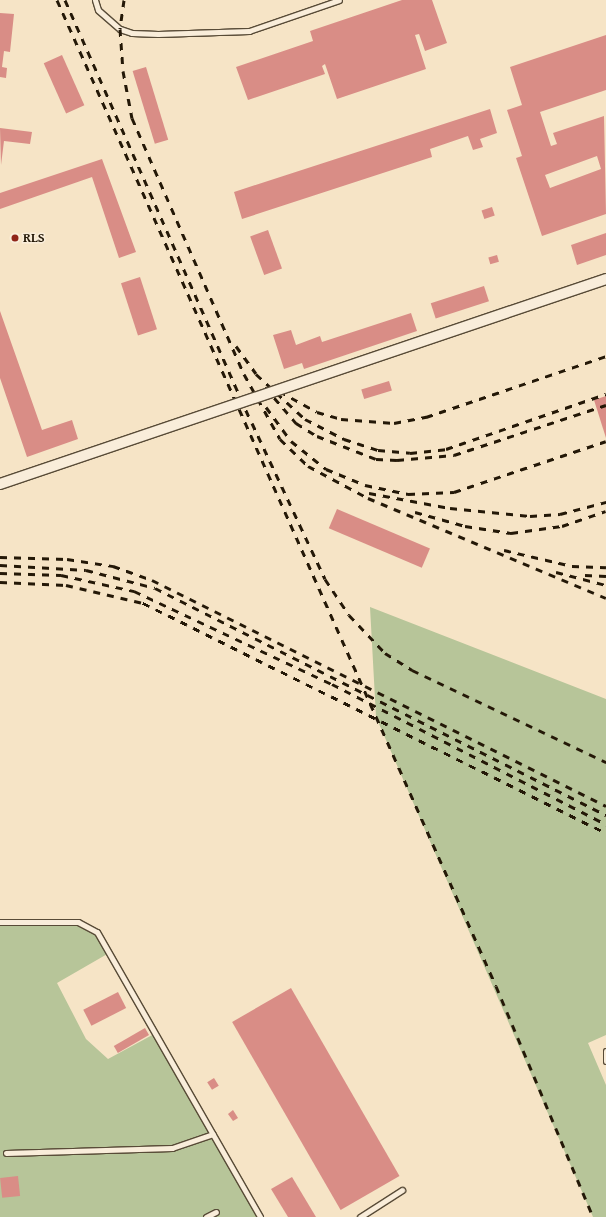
<!DOCTYPE html>
<html>
<head>
<meta charset="utf-8">
<style>
	body { margin:0 }
	#map { position:relative; width:606px; height:1217px; overflow:hidden; background:#f6e4c6; font-family:"Gentium Book Plus",serif }
	div>[style] { position:absolute }
	.green>* { inset:0; background:#b7c599 }
	.building>* { inset:0; background:#d98d86; transform-origin:0 0 }
	.roads { filter:drop-shadow(1px 0 #584b37) drop-shadow(-1px 0 #584b37) drop-shadow(0 1px #584b37) drop-shadow(0 -1px #584b37) }
	.lane>* { height:5px; margin:-2.5px; padding:0 2.5px; transform-origin:2.5px; border-radius:2.5px; background:#f9edda }
	.rail>* { height:3px; margin-top:-1.5px; transform-origin:0; background:repeating-linear-gradient(90deg,#241807 0 7px,transparent 0 14px) }
	.bridges { filter:drop-shadow(1px 0 #584b37) drop-shadow(-1px 0 #584b37) drop-shadow(0 1px #584b37) drop-shadow(0 -1px #584b37) }
	.street-bridge>* { height:10px; margin:-5px; padding:0 5px; transform-origin:5px; border-radius:5px; background:#f9edda }
	.dots>* { width:11px; height:11px; translate:-50% -50%; box-sizing:border-box; border:2px solid #f9edda; border-radius:50% }
	span { translate:-50% -50%; white-space:nowrap; text-align:center; line-height:1.15; -webkit-text-stroke:3px #f9edda; paint-order:stroke }
	.poi-label { font-size:13px; color:#241807; font-weight:700 }
	.left { translate:0 -50%; text-align:left }
</style>
</head>
<body>
<div id="map">
	<div class="green">
		<div style="clip-path:polygon(370px 607px,606px 699px,606px 1035px,588px 1043px,606px 1085px,606px 1217px,593px 1217px,376px 717px)"></div>
		<div style="clip-path:polygon(0 922px,78px 922px,97px 932px,109px 953px,57px 983px,86px 1039px,108px 1059px,156px 1033px,260px 1217px,0 1217px)"></div>
	</div>
	<div class="building">
		<div style="clip-path:polygon(402px 0,432px 0,447px 43px,425px 51px,419px 34px,415px 35px,426px 69px,337px 99px,325px 64px,322px 66px,325px 74px,248px 100px,236px 67px,313px 41px,310px 31px)"></div>
		<div style="clip-path:polygon(0 13px,14px 14px,10px 52px,4px 51px,2px 67px,7px 68px,6px 78px,0 77px)"></div>
		<div style="clip-path:polygon(evenodd,606px 35px,606px 90px,540px 112px,551px 146px,557px 144px,553px 133px,604px 116px,606px 214px,542px 236px,516px 158px,522px 156px,507px 110px,522px 105px,510px 67px,606px 35px,597px 156px,601px 169px,550px 188px,545px 175px,597px 156px)"></div>
		<div style="left:62px;top:55px;width:55px;height:20px;rotate:66deg"></div>
		<div style="left:146px;top:67px;width:76px;height:14px;rotate:73deg"></div>
		<div style="clip-path:polygon(490px 109px,497px 133px,480px 139px,483px 147px,473px 150px,468px 136px,430px 149px,432px 157px,242px 219px,234px 192px)"></div>
		<div style="clip-path:polygon(0 128px,32px 132px,30px 144px,4px 141px,1px 165px)"></div>
		<div style="clip-path:polygon(102px 159px,136px 252px,119px 258px,92px 177px,0 209px,0 193px)"></div>
		<div style="left:492px;top:207px;width:9px;height:11px;rotate:72deg"></div>
		<div style="left:268px;top:230px;width:41px;height:19px;rotate:70deg"></div>
		<div style="clip-path:polygon(606px 233px,606px 255px,577px 265px,571px 245px)"></div>
		<div style="left:497px;top:255px;width:7px;height:9px;rotate:74deg"></div>
		<div style="left:140px;top:277px;width:55px;height:20px;rotate:72deg"></div>
		<div style="left:484px;top:286px;width:16px;height:56px;rotate:72deg"></div>
		<div style="clip-path:polygon(0 311px,42px 430px,72px 420px,78px 439px,27px 457px,0 378px)"></div>
		<div style="clip-path:polygon(411px 313px,417px 331px,304px 369px,302px 363px,284px 369px,273px 335px,291px 330px,296px 345px,320px 336px,322px 342px)"></div>
		<div style="left:389px;top:381px;width:10px;height:29px;rotate:73deg"></div>
		<div style="clip-path:polygon(606px 396px,606px 438px,594px 400px)"></div>
		<div style="left:337px;top:509px;width:101px;height:21px;rotate:23deg"></div>
		<div style="left:291px;top:988px;width:217px;height:68px;rotate:60deg"></div>
		<div style="left:118px;top:992px;width:18px;height:39px;rotate:63deg"></div>
		<div style="left:145px;top:1028px;width:8px;height:36px;rotate:60deg"></div>
		<div style="left:214px;top:1078px;width:9px;height:8px;rotate:58deg"></div>
		<div style="clip-path:polygon(233px 1110px,238px 1118px,233px 1121px,228px 1114px)"></div>
		<div style="left:18px;top:1176px;width:20px;height:18px;rotate:84deg"></div>
		<div style="clip-path:polygon(292px 1177px,316px 1217px,288px 1217px,271px 1189px)"></div>
	</div>
	<div class="roads">
		<div class="lane">
			<div style="left:95px;top:0;width:10px;rotate:73deg"></div>
			<div style="left:98px;top:10px;width:29px;rotate:41deg"></div>
			<div style="left:120px;top:29px;width:13px;rotate:18deg"></div>
			<div style="left:132px;top:33px;width:26px;rotate:2deg"></div>
			<div style="left:158px;top:34px;width:91px;rotate:-1.9deg"></div>
			<div style="left:249px;top:31px;width:95px;rotate:-19deg"></div>
			<div style="left:0;top:922px;width:78px"></div>
			<div style="left:78px;top:922px;width:21px;rotate:28deg"></div>
			<div style="left:97px;top:932px;width:328px;rotate:60.2deg"></div>
			<div style="left:606px;top:1051px;width:10px;rotate:90deg"></div>
			<div style="left:6px;top:1153px;width:166px;rotate:-1.7deg"></div>
			<div style="left:172px;top:1148px;width:43px;rotate:-18.9deg"></div>
			<div style="left:206px;top:1217px;width:11px;rotate:-27deg"></div>
			<div style="left:360px;top:1217px;width:50px;rotate:-32.7deg"></div>
		</div>
	</div>
	<div class="rail">
		<div style="left:57px;top:0;width:1079px;rotate:66deg"></div>
		<div style="left:496px;top:986px;width:251px;rotate:67.2deg"></div>
		<div style="left:65px;top:0;width:462px;rotate:66.2deg"></div>
		<div style="left:252px;top:423px;width:172px;rotate:64.9deg"></div>
		<div style="left:325px;top:579px;width:43px;rotate:56.3deg"></div>
		<div style="left:349px;top:615px;width:52px;rotate:46.5deg"></div>
		<div style="left:385px;top:653px;width:32px;rotate:32deg"></div>
		<div style="left:412px;top:670px;width:215px;rotate:25.4deg"></div>
		<div style="left:124px;top:0;width:29px;rotate:98deg"></div>
		<div style="left:120px;top:29px;width:42px;rotate:85.9deg"></div>
		<div style="left:123px;top:71px;width:48px;rotate:79.2deg"></div>
		<div style="left:132px;top:118px;width:279px;rotate:66.4deg"></div>
		<div style="left:244px;top:374px;width:74px;rotate:61deg"></div>
		<div style="left:280px;top:439px;width:39px;rotate:44deg"></div>
		<div style="left:308px;top:466px;width:68px;rotate:28.1deg"></div>
		<div style="left:368px;top:498px;width:258px;rotate:22.8deg"></div>
		<div style="left:236px;top:346px;width:34px;rotate:54deg"></div>
		<div style="left:256px;top:374px;width:67px;rotate:42.6deg"></div>
		<div style="left:305px;top:419px;width:44px;rotate:27.1deg"></div>
		<div style="left:344px;top:439px;width:36px;rotate:18deg"></div>
		<div style="left:378px;top:450px;width:32px;rotate:5deg"></div>
		<div style="left:410px;top:453px;width:36px;rotate:-6deg"></div>
		<div style="left:446px;top:449px;width:169px;rotate:-19deg"></div>
		<div style="left:265px;top:387px;width:48px;rotate:49.3deg"></div>
		<div style="left:296px;top:423px;width:25px;rotate:32deg"></div>
		<div style="left:317px;top:436px;width:63px;rotate:21.3deg"></div>
		<div style="left:376px;top:459px;width:21px;rotate:3deg"></div>
		<div style="left:397px;top:460px;width:57px;rotate:-5deg"></div>
		<div style="left:454px;top:455px;width:160px;rotate:-18.2deg"></div>
		<div style="left:279px;top:391px;width:43px;rotate:28.9deg"></div>
		<div style="left:317px;top:412px;width:25px;rotate:16deg"></div>
		<div style="left:341px;top:419px;width:53px;rotate:4.3deg"></div>
		<div style="left:394px;top:423px;width:33px;rotate:-11deg"></div>
		<div style="left:426px;top:417px;width:190px;rotate:-18.7deg"></div>
		<div style="left:266px;top:407px;width:42px;rotate:53.7deg"></div>
		<div style="left:291px;top:441px;width:45px;rotate:38.7deg"></div>
		<div style="left:326px;top:469px;width:42px;rotate:22.3deg"></div>
		<div style="left:365px;top:485px;width:44px;rotate:11.8deg"></div>
		<div style="left:408px;top:494px;width:46px;rotate:-2.5deg"></div>
		<div style="left:454px;top:492px;width:160px;rotate:-18.5deg"></div>
		<div style="left:369px;top:493px;width:82px;rotate:10.5deg"></div>
		<div style="left:450px;top:508px;width:80px;rotate:5.7deg"></div>
		<div style="left:530px;top:516px;width:30px;rotate:-4deg"></div>
		<div style="left:560px;top:514px;width:48px;rotate:-14.6deg"></div>
		<div style="left:415px;top:512px;width:52px;rotate:15.6deg"></div>
		<div style="left:465px;top:526px;width:47px;rotate:8.7deg"></div>
		<div style="left:511px;top:533px;width:51px;rotate:-7.8deg"></div>
		<div style="left:562px;top:526px;width:46px;rotate:-18.8deg"></div>
		<div style="left:504px;top:550px;width:70px;rotate:13.2deg"></div>
		<div style="left:572px;top:566px;width:34px;rotate:2deg"></div>
		<div style="left:0;top:557px;width:67px;rotate:1.7deg"></div>
		<div style="left:67px;top:559px;width:47px;rotate:8.7deg"></div>
		<div style="left:113px;top:566px;width:41px;rotate:19.7deg"></div>
		<div style="left:152px;top:580px;width:507px;rotate:26.46deg"></div>
		<div style="left:0;top:565px;width:86px;rotate:3.3deg"></div>
		<div style="left:86px;top:570px;width:71px;rotate:14.6deg"></div>
		<div style="left:155px;top:588px;width:505px;rotate:26.72deg"></div>
		<div style="left:556px;top:572px;width:52px;rotate:14.6deg"></div>
		<div style="left:0;top:573px;width:61px;rotate:1.9deg"></div>
		<div style="left:61px;top:575px;width:75px;rotate:12.4deg"></div>
		<div style="left:134px;top:591px;width:219px;rotate:25.2deg"></div>
		<div style="left:332px;top:684px;width:308px;rotate:27.1deg"></div>
		<div style="left:585px;top:575px;width:21px;rotate:3deg"></div>
		<div style="left:0;top:582px;width:66px;rotate:2.6deg"></div>
		<div style="left:66px;top:585px;width:79px;rotate:13.2deg"></div>
		<div style="left:143px;top:603px;width:517px;rotate:26.42deg"></div>
	</div>
	<div class="bridges">
		<div class="street-bridge">
			<div style="left:0;top:484px;width:640px;rotate:-18.69deg"></div>
		</div>
	</div>
	<div class="dots">
		<div style="left:15px;top:238px;background:#8f2418"></div>
	</div>
	<div class="poi-label">
		<span class="left" style="left:23px;top:238px">RLS</span>
	</div>
</div>
</body>
</html>
